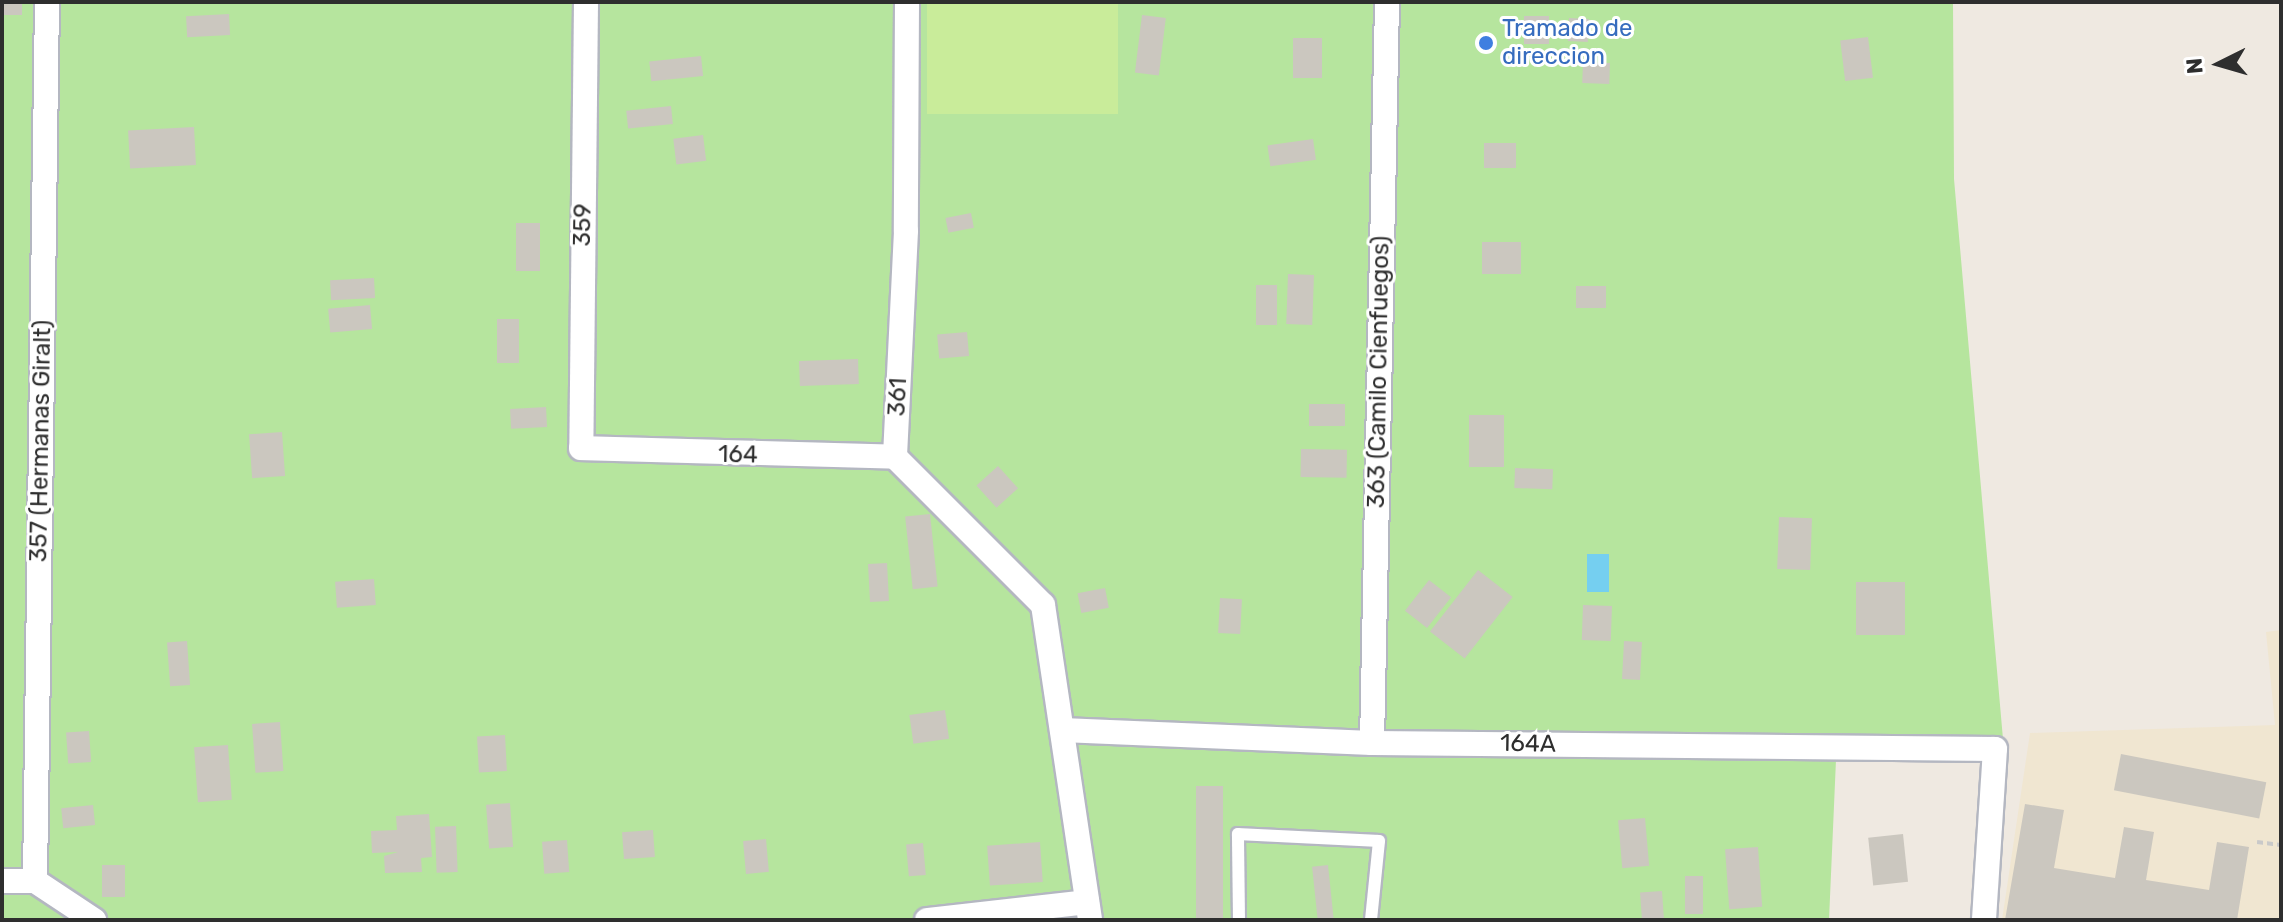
<!DOCTYPE html>
<html>
<head>
<meta charset="utf-8">
<style>
	body { margin:0 }
	#map { position:relative; width:2283px; height:922px; overflow:hidden; background:#efe9e1; font-family:Rubik,sans-serif }
	div>[style] { position:absolute }
	.education>* { inset:0; background:#f0e6d1 }
	.green>* { inset:0; background:#b6e59e }
	.pitch>* { inset:0; background:#c9ec9a; transform-origin:0 0 }
	.water>* { inset:0; background:#75cff0; transform-origin:0 0 }
	.building>* { inset:0; background:#cbc7bf; transform-origin:0 0 }
	.path>* { height:4px; margin-top:-2px; transform-origin:0; background:repeating-linear-gradient(90deg,#c9c9c9 0 6px,transparent 0 10px) }
	.roads { filter:drop-shadow(2px 0 #b4b7c1) drop-shadow(-2px 0 #b4b7c1) drop-shadow(0 2px #b4b7c1) drop-shadow(0 -2px #b4b7c1) }
	.service>* { height:12px; margin:-6px; padding:0 6px; transform-origin:6px; border-radius:6px; background:#fff }
	.minor>* { height:24px; margin:-12px; padding:0 12px; transform-origin:12px; border-radius:12px; background:#fff }
	.dots>* { width:22px; height:22px; translate:-50% -50%; box-sizing:border-box; border:4px solid #fff; border-radius:50% }
	span { translate:-50% -50%; white-space:nowrap; text-align:center; line-height:1.15; -webkit-text-stroke:6px #fff; paint-order:stroke }
	.shop-label { font-size:24px; color:#366cbe }
	.left { translate:0 -50%; text-align:left }
	.street-label { font-size:24px; color:#2e2e2e }
	.frame { position:absolute; inset:0; border:4px solid #2e2e2e; pointer-events:none }
	.north { position:absolute; left:2179px; top:24px; width:80px; height:80px; -webkit-text-stroke:6px #fff; paint-order:stroke; rotate:265deg; font-size:22px; font-weight:700; line-height:32px; text-align:center; color:#2e2e2e }
	.north::after { content:''; display:block; margin:auto; width:28px; height:36px; background:#2e2e2e; clip-path:polygon(50% 0,100% 100%,50% 72%,0 100%) }
</style>
</head>
<body>
<div id="map">
	<div class="education">
		<div style="clip-path:polygon(2281px 630px,2281px 920px,2002px 920px,2030px 733px,2275px 725px,2266px 632px)"></div>
	</div>
	<div class="green">
		<div style="clip-path:polygon(2px 2px,1953px 2px,1954px 179px,2003px 739px,1837px 737px,1829px 920px,2px 920px)"></div>
	</div>
	<div class="pitch">
		<div style="left:927px;top:2px;width:191px;height:112px"></div>
	</div>
	<div class="water">
		<div style="left:1587px;top:554px;width:22px;height:38px"></div>
	</div>
	<div class="building">
		<div style="left:2px;top:2px;width:20px;height:13px"></div>
		<div style="left:229px;top:14px;width:21px;height:43px;rotate:87deg"></div>
		<div style="left:1142px;top:15px;width:24px;height:58px;rotate:7deg"></div>
		<div style="left:1524px;top:16px;width:25px;height:28px"></div>
		<div style="left:1569px;top:18px;width:20px;height:23px;rotate:3deg"></div>
		<div style="left:1868px;top:37px;width:41px;height:28px;rotate:83deg"></div>
		<div style="left:1293px;top:38px;width:29px;height:40px"></div>
		<div style="left:701px;top:56px;width:20px;height:52px;rotate:84deg"></div>
		<div style="left:1583px;top:62px;width:27px;height:21px;rotate:2deg"></div>
		<div style="left:671px;top:106px;width:18px;height:45px;rotate:84deg"></div>
		<div style="left:194px;top:127px;width:38px;height:66px;rotate:87deg"></div>
		<div style="left:703px;top:135px;width:26px;height:30px;rotate:83deg"></div>
		<div style="left:1313px;top:139px;width:21px;height:46px;rotate:82deg"></div>
		<div style="left:1484px;top:143px;width:32px;height:25px"></div>
		<div style="left:971px;top:213px;width:15px;height:26px;rotate:79deg"></div>
		<div style="left:516px;top:223px;width:24px;height:48px"></div>
		<div style="left:1482px;top:242px;width:39px;height:32px"></div>
		<div style="left:1288px;top:274px;width:26px;height:50px;rotate:2deg"></div>
		<div style="left:374px;top:278px;width:20px;height:44px;rotate:87deg"></div>
		<div style="left:1256px;top:285px;width:21px;height:40px"></div>
		<div style="left:1576px;top:286px;width:30px;height:22px"></div>
		<div style="left:370px;top:305px;width:24px;height:42px;rotate:85deg"></div>
		<div style="left:497px;top:319px;width:22px;height:44px"></div>
		<div style="left:967px;top:332px;width:24px;height:30px;rotate:85deg"></div>
		<div style="left:858px;top:359px;width:25px;height:59px;rotate:88deg"></div>
		<div style="left:1309px;top:404px;width:36px;height:22px"></div>
		<div style="left:546px;top:407px;width:20px;height:36px;rotate:87deg"></div>
		<div style="left:1469px;top:415px;width:35px;height:52px"></div>
		<div style="left:282px;top:432px;width:44px;height:33px;rotate:86deg"></div>
		<div style="left:1301px;top:449px;width:46px;height:28px;rotate:1deg"></div>
		<div style="left:998px;top:466px;width:30px;height:29px;rotate:48deg"></div>
		<div style="left:1515px;top:468px;width:38px;height:20px;rotate:2deg"></div>
		<div style="left:930px;top:514px;width:73px;height:25px;rotate:84deg"></div>
		<div style="left:1779px;top:517px;width:33px;height:52px;rotate:2deg"></div>
		<div style="left:887px;top:563px;width:38px;height:19px;rotate:87deg"></div>
		<div style="left:1478px;top:570px;width:44px;height:78px;rotate:38deg"></div>
		<div style="left:374px;top:579px;width:26px;height:39px;rotate:86deg"></div>
		<div style="left:1429px;top:580px;width:28px;height:39px;rotate:38deg"></div>
		<div style="left:1856px;top:582px;width:49px;height:53px"></div>
		<div style="left:1105px;top:588px;width:20px;height:28px;rotate:79deg"></div>
		<div style="left:1220px;top:598px;width:22px;height:35px;rotate:3deg"></div>
		<div style="left:1583px;top:605px;width:29px;height:35px;rotate:2deg"></div>
		<div style="left:187px;top:641px;width:44px;height:20px;rotate:86deg"></div>
		<div style="left:1624px;top:641px;width:18px;height:38px;rotate:3deg"></div>
		<div style="left:945px;top:710px;width:29px;height:36px;rotate:82deg"></div>
		<div style="left:280px;top:722px;width:49px;height:28px;rotate:86deg"></div>
		<div style="left:89px;top:731px;width:31px;height:23px;rotate:86deg"></div>
		<div style="left:505px;top:735px;width:36px;height:28px;rotate:87deg"></div>
		<div style="left:228px;top:745px;width:55px;height:34px;rotate:86deg"></div>
		<div style="left:2121px;top:754px;width:148px;height:37px;rotate:11deg"></div>
		<div style="left:1196px;top:786px;width:27px;height:134px"></div>
		<div style="left:510px;top:803px;width:44px;height:24px;rotate:86deg"></div>
		<div style="clip-path:polygon(2025px 804px,2064px 810px,2054px 868px,2115px 878px,2124px 827px,2154px 832px,2146px 880px,2209px 890px,2217px 842px,2249px 847px,2237px 920px,2005px 920px)"></div>
		<div style="left:93px;top:805px;width:20px;height:32px;rotate:84deg"></div>
		<div style="clip-path:polygon(429px 814px,432px 857px,421px 858px,422px 872px,385px 873px,384px 856px,398px 852px,372px 853px,371px 831px,397px 830px,396px 816px)"></div>
		<div style="left:1645px;top:818px;width:48px;height:27px;rotate:85deg"></div>
		<div style="left:456px;top:826px;width:46px;height:21px;rotate:88deg"></div>
		<div style="left:653px;top:830px;width:27px;height:31px;rotate:86deg"></div>
		<div style="left:1903px;top:834px;width:48px;height:35px;rotate:84deg"></div>
		<div style="left:766px;top:839px;width:33px;height:23px;rotate:85deg"></div>
		<div style="left:567px;top:840px;width:32px;height:25px;rotate:86deg"></div>
		<div style="left:1040px;top:842px;width:40px;height:53px;rotate:86deg"></div>
		<div style="left:923px;top:843px;width:32px;height:17px;rotate:85deg"></div>
		<div style="left:1758px;top:847px;width:60px;height:33px;rotate:86deg"></div>
		<div style="left:102px;top:865px;width:23px;height:32px"></div>
		<div style="left:1328px;top:865px;width:55px;height:16px;rotate:84deg"></div>
		<div style="left:1685px;top:876px;width:18px;height:38px"></div>
		<div style="left:1662px;top:891px;width:29px;height:22px;rotate:86deg"></div>
	</div>
	<div class="path">
		<div style="left:2257px;top:842px;width:24px;rotate:7deg"></div>
	</div>
	<div class="roads">
		<div class="service">
			<div style="left:1239px;top:920px;width:86px;rotate:-90.7deg"></div>
			<div style="left:1238px;top:834px;width:141px;rotate:2.8deg"></div>
			<div style="left:1379px;top:841px;width:79px;rotate:95.8deg"></div>
		</div>
		<div class="minor">
			<div style="left:586px;top:2px;width:446px;rotate:90.6deg"></div>
			<div style="left:581px;top:448px;width:314px;rotate:1.6deg"></div>
			<div style="left:907px;top:2px;width:229px;rotate:90.3deg"></div>
			<div style="left:906px;top:231px;width:226px;rotate:92.8deg"></div>
			<div style="left:895px;top:457px;width:209px;rotate:45deg"></div>
			<div style="left:1043px;top:605px;width:318px;rotate:81.5deg"></div>
			<div style="left:1062px;top:730px;width:310px;rotate:2.4deg"></div>
			<div style="left:1372px;top:743px;width:623px;rotate:0.55deg"></div>
			<div style="left:1995px;top:749px;width:171px;rotate:93.7deg"></div>
			<div style="left:1372px;top:743px;width:741px;rotate:-88.84deg"></div>
			<div style="left:2px;top:881px;width:33px"></div>
			<div style="left:35px;top:881px;width:71px;rotate:33.5deg"></div>
			<div style="left:35px;top:881px;width:879px;rotate:-89.22deg"></div>
			<div style="left:927px;top:920px;width:161px;rotate:-6.4deg"></div>
		</div>
	</div>
	<div class="dots">
		<div style="left:1486px;top:43px;background:#3f7fe0"></div>
	</div>
	<div class="shop-label">
		<span class="left" style="left:1502px;top:43px">Tramado de<br>direccion</span>
	</div>
	<div class="street-label">
		<span style="left:583px;top:225px;rotate:-89deg">359</span>
		<span style="left:1379px;top:372px;rotate:-89deg">363 (Camilo Cienfuegos)</span>
		<span style="left:898px;top:397px;rotate:-87deg">361</span>
		<span style="left:41px;top:441px;rotate:-89deg">357 (Hermanas Giralt)</span>
		<span style="left:738px;top:455px;rotate:1deg">164</span>
		<span style="left:1528px;top:744px;rotate:1deg">164A</span>
	</div>
	<div class="frame"></div>
	<div class="north">N</div>
</div>
</body>
</html>
